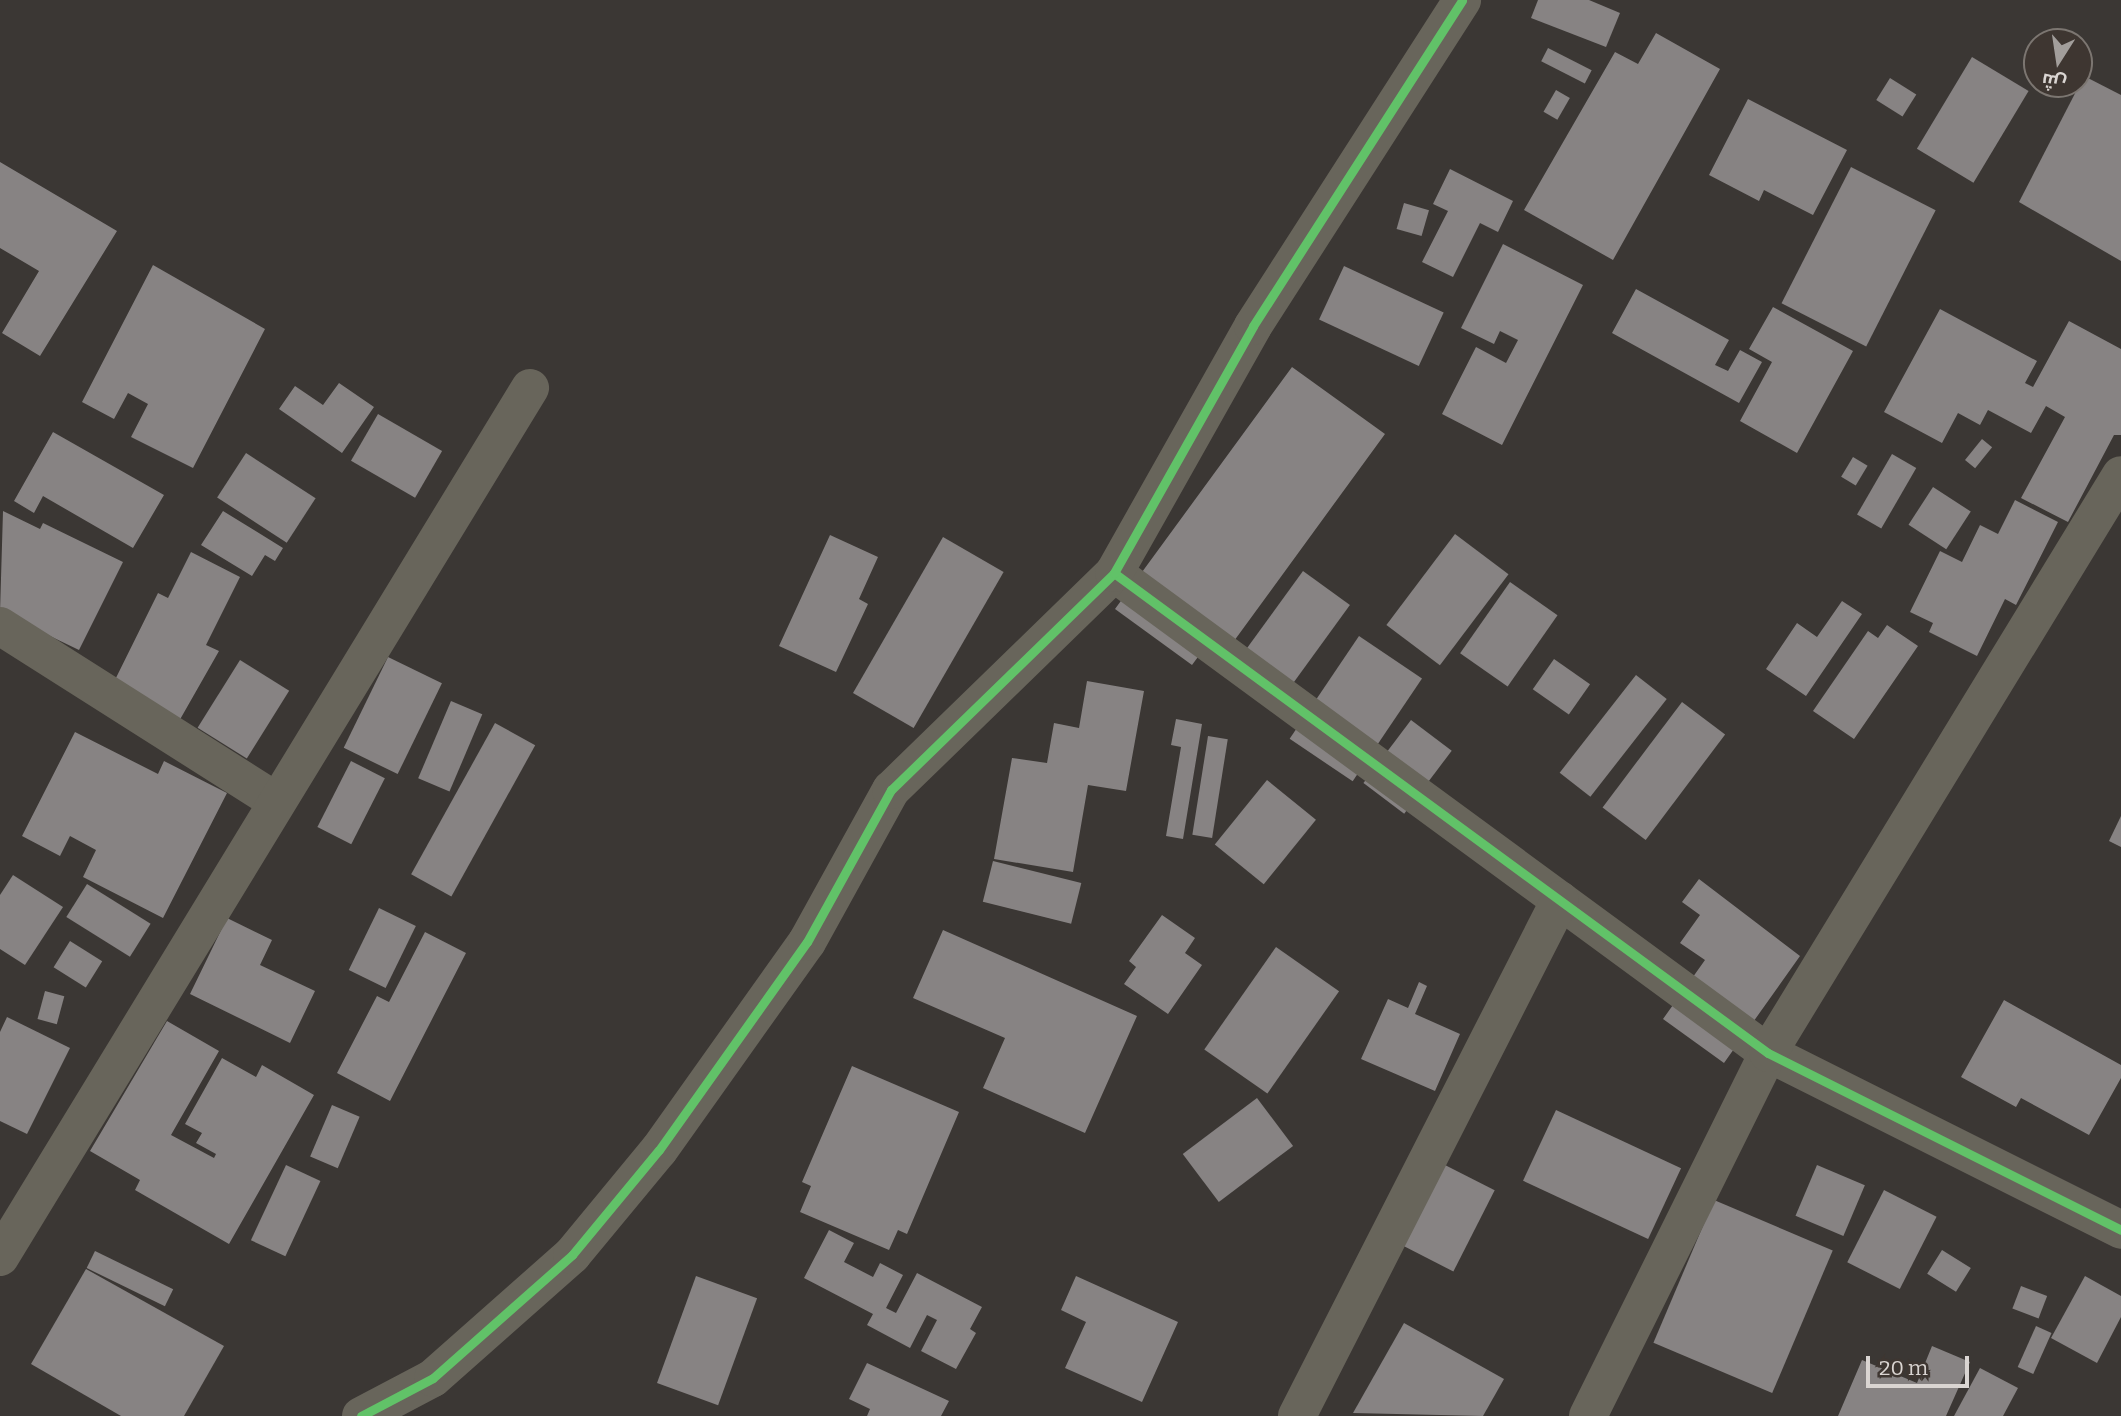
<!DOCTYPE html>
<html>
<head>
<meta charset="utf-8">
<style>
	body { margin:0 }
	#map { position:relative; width:2121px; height:1416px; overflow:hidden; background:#3b3734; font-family:Bitter,Cairo,serif }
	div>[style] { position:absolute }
	.building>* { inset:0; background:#878383; transform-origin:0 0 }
	.street>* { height:38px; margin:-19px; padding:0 19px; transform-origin:19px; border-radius:19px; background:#68655b }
	.cycleway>* { height:9px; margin:-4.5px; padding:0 4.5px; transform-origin:4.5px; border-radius:4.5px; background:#61c268 }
	span { translate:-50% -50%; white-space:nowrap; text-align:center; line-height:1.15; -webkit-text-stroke:7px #3e3631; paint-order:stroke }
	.north { position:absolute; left:2023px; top:28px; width:70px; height:70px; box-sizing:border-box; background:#3e3631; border:2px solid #7c7671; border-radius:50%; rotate:192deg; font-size:19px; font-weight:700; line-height:28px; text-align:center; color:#dad5d2 }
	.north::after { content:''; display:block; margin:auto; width:24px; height:32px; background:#a29e9b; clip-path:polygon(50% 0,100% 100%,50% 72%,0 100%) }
	.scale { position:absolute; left:1866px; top:1356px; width:103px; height:32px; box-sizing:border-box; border:4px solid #dad5d2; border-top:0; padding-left:9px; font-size:21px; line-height:24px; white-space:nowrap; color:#dad5d2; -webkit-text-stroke:5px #3e3631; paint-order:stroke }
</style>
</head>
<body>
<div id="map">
	<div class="building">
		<div style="clip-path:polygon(1538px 0,1589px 0,1620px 13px,1606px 47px,1531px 18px)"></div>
		<div style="clip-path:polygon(1656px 33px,1720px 69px,1613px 260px,1524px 210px,1615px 52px,1638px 64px)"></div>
		<div style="left:1548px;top:48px;width:49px;height:15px;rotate:27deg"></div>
		<div style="left:1972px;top:57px;width:66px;height:107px;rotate:31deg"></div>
		<div style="clip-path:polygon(2084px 76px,2121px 95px,2121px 261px,2019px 202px)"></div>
		<div style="left:1890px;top:78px;width:31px;height:26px;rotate:32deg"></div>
		<div style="left:1556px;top:90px;width:16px;height:25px;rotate:30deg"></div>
		<div style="clip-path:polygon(1748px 99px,1847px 150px,1813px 215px,1764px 190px,1759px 201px,1709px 175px)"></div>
		<div style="clip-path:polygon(0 162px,117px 231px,40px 356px,2px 333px,39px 271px,0 248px)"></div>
		<div style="left:1851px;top:167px;width:95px;height:153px;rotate:27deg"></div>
		<div style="clip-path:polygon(1450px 169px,1513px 201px,1498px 232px,1480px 223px,1453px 277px,1422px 262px,1448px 211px,1433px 204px)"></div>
		<div style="left:1404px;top:203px;width:26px;height:27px;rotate:16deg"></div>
		<div style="clip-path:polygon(1503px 244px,1583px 285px,1502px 445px,1442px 414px,1476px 347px,1506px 363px,1518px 340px,1500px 331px,1494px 344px,1461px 328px)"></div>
		<div style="clip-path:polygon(153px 265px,265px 329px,193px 468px,131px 437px,148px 404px,128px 393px,114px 419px,82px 402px)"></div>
		<div style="left:1344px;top:266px;width:110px;height:59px;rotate:25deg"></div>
		<div style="clip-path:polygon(1636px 289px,1729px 340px,1715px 365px,1728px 371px,1740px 350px,1762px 362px,1739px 403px,1612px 333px)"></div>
		<div style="clip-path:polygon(1773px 307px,1853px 351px,1797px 453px,1740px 421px,1772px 362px,1749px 349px)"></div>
		<div style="clip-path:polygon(1940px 309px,2037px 361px,2025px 383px,2033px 387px,2069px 321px,2121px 349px,2121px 435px,2114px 435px,2068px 522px,2021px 498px,2065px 417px,2046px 406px,2031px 433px,1988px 410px,1980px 425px,1958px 413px,1942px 443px,1884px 412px)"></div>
		<div style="clip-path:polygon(1292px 367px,1385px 434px,1234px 641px,1218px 630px,1192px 665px,1115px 609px)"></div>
		<div style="clip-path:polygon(339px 383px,374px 407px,342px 453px,279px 409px,295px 386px,323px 405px)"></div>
		<div style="left:378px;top:414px;width:74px;height:54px;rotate:30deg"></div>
		<div style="clip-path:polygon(53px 432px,164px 495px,133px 548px,43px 496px,34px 513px,14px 501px)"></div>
		<div style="left:1982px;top:439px;width:13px;height:27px;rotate:39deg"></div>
		<div style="left:246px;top:453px;width:83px;height:53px;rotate:33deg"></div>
		<div style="left:1892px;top:454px;width:28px;height:70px;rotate:30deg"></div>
		<div style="left:1853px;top:457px;width:17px;height:23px;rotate:31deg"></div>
		<div style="left:1933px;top:487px;width:45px;height:45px;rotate:33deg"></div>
		<div style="clip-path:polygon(2015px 500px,2058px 522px,2016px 605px,2005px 599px,1977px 656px,1929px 632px,1933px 623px,1910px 612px,1940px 551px,1962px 562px,1980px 525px,1998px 534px)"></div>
		<div style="clip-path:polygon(3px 511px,40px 529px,43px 523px,123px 562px,79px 650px,0 612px)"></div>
		<div style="clip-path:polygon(223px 511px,283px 548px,275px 561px,265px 555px,252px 576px,201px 545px)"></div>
		<div style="left:1455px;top:534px;width:67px;height:114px;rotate:37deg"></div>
		<div style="clip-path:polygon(830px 535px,878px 557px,859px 599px,868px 604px,836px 672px,779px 646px)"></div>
		<div style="left:943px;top:537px;width:70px;height:180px;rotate:30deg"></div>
		<div style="clip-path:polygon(191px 552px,240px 577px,206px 645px,219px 651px,174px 730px,107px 696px,158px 593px,168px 598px)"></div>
		<div style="left:1303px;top:571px;width:58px;height:127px;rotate:36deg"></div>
		<div style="left:1510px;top:582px;width:58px;height:87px;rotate:35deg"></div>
		<div style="clip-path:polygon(1842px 601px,1862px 614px,1806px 696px,1766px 669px,1797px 623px,1817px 637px)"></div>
		<div style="clip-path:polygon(1887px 625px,1918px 646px,1854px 739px,1813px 711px,1868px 631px,1878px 638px)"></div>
		<div style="left:1359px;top:636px;width:76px;height:124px;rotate:34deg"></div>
		<div style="left:388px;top:657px;width:60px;height:101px;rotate:26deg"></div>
		<div style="left:1554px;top:659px;width:44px;height:37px;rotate:35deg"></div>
		<div style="left:240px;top:660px;width:58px;height:80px;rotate:32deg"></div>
		<div style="left:1636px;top:675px;width:39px;height:124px;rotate:38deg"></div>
		<div style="clip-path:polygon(1087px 681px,1144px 691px,1126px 791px,1088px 785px,1073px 872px,994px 859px,1012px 758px,1047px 763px,1054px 723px,1079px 728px)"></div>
		<div style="left:451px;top:701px;width:34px;height:84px;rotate:23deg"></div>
		<div style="left:1682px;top:702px;width:54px;height:132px;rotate:37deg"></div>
		<div style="clip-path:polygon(1176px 719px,1202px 724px,1183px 839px,1166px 836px,1181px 747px,1171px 745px)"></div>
		<div style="left:1411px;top:720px;width:51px;height:79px;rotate:37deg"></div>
		<div style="left:495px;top:723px;width:46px;height:173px;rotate:29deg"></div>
		<div style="clip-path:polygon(75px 732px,158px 774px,164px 761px,227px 793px,163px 918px,83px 877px,96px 850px,70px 836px,60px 856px,22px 836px)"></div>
		<div style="left:1208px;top:736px;width:20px;height:100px;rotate:9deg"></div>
		<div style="left:351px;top:761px;width:38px;height:74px;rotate:27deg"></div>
		<div style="left:1267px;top:780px;width:63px;height:83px;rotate:39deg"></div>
		<div style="clip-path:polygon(2121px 816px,2121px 847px,2109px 841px)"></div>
		<div style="left:993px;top:861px;width:91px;height:42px;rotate:14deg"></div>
		<div style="clip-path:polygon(13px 875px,63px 907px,25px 965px,0 949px,0 895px)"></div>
		<div style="clip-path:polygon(1699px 879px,1800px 956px,1724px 1063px,1663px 1019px,1705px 960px,1680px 943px,1700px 915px,1682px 902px)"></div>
		<div style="left:87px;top:884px;width:75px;height:39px;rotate:32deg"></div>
		<div style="left:379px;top:908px;width:41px;height:69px;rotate:26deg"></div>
		<div style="clip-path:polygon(1162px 915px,1195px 938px,1185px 953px,1202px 965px,1168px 1014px,1124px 984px,1136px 967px,1129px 961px)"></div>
		<div style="clip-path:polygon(227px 918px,272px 940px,260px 965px,315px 991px,290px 1043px,190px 994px)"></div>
		<div style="clip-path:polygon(943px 930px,1137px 1016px,1085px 1133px,983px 1088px,1005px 1038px,913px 998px)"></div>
		<div style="clip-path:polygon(425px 932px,466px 953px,390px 1101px,337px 1073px,377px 996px,389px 1002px)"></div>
		<div style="left:70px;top:941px;width:38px;height:31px;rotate:32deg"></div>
		<div style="left:1276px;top:947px;width:77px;height:125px;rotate:35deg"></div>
		<div style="clip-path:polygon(1419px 982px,1427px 986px,1415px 1014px,1460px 1034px,1435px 1091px,1361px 1059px,1388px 999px,1408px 1008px)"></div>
		<div style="left:45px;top:991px;width:20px;height:29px;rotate:15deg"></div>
		<div style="clip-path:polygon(2004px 1000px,2121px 1065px,2121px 1078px,2089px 1135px,2021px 1098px,2016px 1107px,1961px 1077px)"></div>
		<div style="clip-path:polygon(7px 1017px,70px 1048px,27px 1134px,0 1121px,0 1032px)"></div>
		<div style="clip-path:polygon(167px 1021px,219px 1051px,171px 1135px,214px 1158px,216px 1154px,196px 1143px,202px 1133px,185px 1124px,222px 1058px,256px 1077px,262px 1065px,314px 1095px,229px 1244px,135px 1190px,140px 1180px,90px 1151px)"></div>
		<div style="clip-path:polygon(852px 1066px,959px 1112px,907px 1234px,898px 1230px,889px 1250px,800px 1212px,811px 1186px,802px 1182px)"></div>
		<div style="left:1257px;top:1098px;width:60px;height:93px;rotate:53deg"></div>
		<div style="left:332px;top:1105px;width:30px;height:56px;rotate:23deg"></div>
		<div style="left:1556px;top:1110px;width:138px;height:78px;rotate:25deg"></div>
		<div style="left:1443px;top:1164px;width:58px;height:91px;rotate:27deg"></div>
		<div style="left:286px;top:1165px;width:38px;height:83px;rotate:25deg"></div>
		<div style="left:1817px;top:1165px;width:52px;height:55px;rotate:23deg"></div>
		<div style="left:1884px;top:1190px;width:59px;height:81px;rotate:27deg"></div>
		<div style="left:1714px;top:1200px;width:129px;height:155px;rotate:23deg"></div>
		<div style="clip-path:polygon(829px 1230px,854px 1243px,844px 1262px,873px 1277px,880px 1263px,903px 1275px,886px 1308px,896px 1313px,917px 1273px,982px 1307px,970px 1329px,976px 1333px,956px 1369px,921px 1351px,937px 1320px,927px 1315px,910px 1348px,867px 1325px,873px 1314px,804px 1278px)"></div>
		<div style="left:1942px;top:1250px;width:34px;height:28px;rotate:32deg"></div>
		<div style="left:95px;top:1251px;width:87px;height:19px;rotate:26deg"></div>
		<div style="clip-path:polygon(86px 1269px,224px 1346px,184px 1416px,121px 1416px,31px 1364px)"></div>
		<div style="left:696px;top:1276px;width:65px;height:114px;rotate:20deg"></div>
		<div style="clip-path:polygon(1076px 1276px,1178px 1322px,1142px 1402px,1065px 1368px,1086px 1322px,1061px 1310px)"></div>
		<div style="clip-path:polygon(2085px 1276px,2121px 1296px,2121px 1317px,2097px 1363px,2051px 1338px)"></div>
		<div style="left:2021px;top:1286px;width:28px;height:24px;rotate:21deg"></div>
		<div style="clip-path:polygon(1404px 1323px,1504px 1379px,1483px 1416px,1353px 1413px)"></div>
		<div style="left:2036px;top:1326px;width:17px;height:45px;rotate:24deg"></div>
		<div style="clip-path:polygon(1932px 1346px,1970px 1362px,1946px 1416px,1838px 1416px,1862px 1360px,1917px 1383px)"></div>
		<div style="clip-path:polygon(867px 1363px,949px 1401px,941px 1416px,867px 1416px,870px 1409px,849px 1399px)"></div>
		<div style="clip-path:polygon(1980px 1368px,2018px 1388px,2003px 1416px,1954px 1416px)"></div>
	</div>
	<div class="street">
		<div style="left:1114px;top:573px;width:811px;rotate:36.28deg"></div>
		<div style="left:1768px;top:1053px;width:395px;rotate:26.6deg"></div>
		<div style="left:0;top:626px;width:328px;rotate:32.4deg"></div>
		<div style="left:0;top:1257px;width:1018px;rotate:-58.62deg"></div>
		<div style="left:361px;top:1416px;width:81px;rotate:-27.8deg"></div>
		<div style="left:433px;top:1378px;width:186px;rotate:-41.5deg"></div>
		<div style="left:572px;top:1255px;width:136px;rotate:-50.4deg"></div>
		<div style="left:659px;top:1150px;width:255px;rotate:-54.6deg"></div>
		<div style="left:807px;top:942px;width:174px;rotate:-61.1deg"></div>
		<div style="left:891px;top:790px;width:311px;rotate:-44.2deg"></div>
		<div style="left:1114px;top:573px;width:283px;rotate:-60.6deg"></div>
		<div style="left:1253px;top:326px;width:387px;rotate:-57.3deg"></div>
		<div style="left:1297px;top:1416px;width:579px;rotate:-62.99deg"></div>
		<div style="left:1588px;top:1416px;width:405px;rotate:-63.6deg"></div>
		<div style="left:1768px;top:1053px;width:677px;rotate:-58.59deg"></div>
	</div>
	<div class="cycleway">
		<div style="left:1114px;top:573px;width:811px;rotate:36.28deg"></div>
		<div style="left:1768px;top:1053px;width:395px;rotate:26.6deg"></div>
		<div style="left:361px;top:1416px;width:81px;rotate:-27.8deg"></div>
		<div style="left:433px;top:1378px;width:186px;rotate:-41.5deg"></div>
		<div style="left:572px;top:1255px;width:136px;rotate:-50.4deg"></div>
		<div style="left:659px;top:1150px;width:255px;rotate:-54.6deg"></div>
		<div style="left:807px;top:942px;width:174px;rotate:-61.1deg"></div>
		<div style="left:891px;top:790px;width:311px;rotate:-44.2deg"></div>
		<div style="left:1114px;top:573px;width:283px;rotate:-60.6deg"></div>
		<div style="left:1253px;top:326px;width:387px;rotate:-57.3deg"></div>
	</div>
	<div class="north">ش</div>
	<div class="scale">20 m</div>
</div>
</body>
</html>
